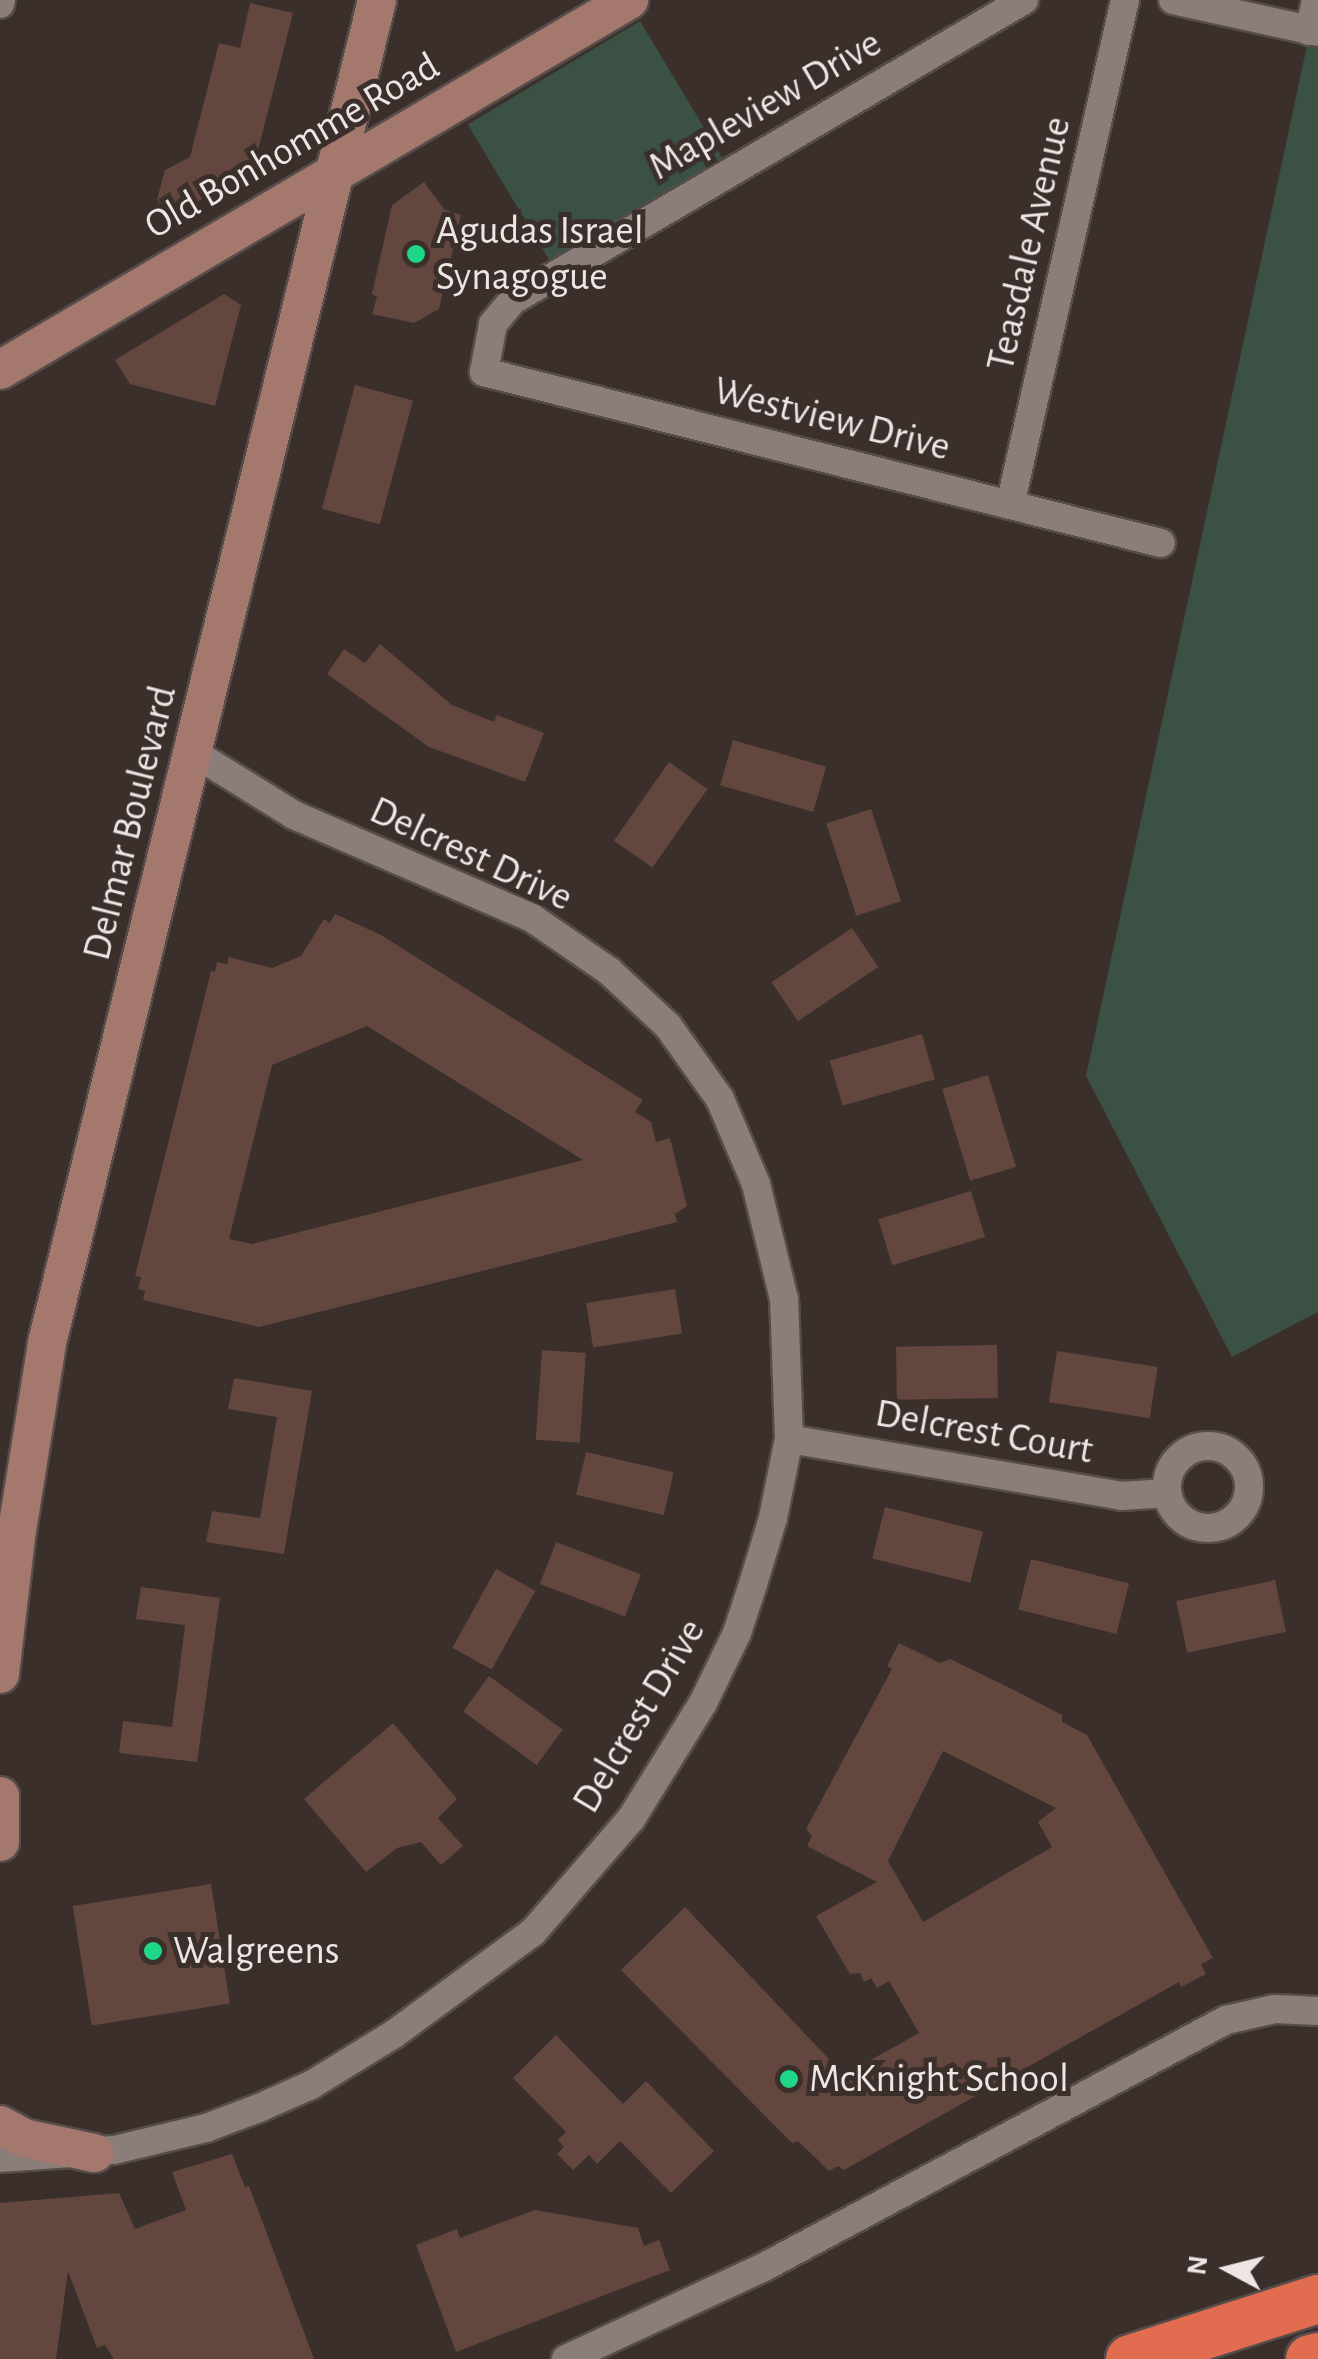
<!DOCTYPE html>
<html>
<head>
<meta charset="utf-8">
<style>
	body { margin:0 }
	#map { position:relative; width:1318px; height:2359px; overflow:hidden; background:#3b2f2c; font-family:"Alegreya Sans",sans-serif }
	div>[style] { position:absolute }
	.green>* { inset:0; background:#3a5143; transform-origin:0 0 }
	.building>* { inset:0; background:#63463e; transform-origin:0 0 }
	.roads { filter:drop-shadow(2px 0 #564d4a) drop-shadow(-2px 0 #564d4a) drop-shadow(0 2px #564d4a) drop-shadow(0 -2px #564d4a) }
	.street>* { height:28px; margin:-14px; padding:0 14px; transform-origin:14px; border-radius:14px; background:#8b7d79 }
	.street>.ring { margin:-14px; padding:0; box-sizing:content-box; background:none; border:28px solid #8b7d79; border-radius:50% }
	.secondary>* { height:38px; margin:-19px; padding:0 19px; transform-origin:19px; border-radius:19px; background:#a5786d }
	.highway>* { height:48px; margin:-24px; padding:0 24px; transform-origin:24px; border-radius:24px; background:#e26c50 }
	.dots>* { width:28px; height:28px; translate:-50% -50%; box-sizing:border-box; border:5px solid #3b2f2c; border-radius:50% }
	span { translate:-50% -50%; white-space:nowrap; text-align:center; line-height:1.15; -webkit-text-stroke:10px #3b2f2c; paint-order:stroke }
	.street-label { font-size:40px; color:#eee6e4 }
	.poi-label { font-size:40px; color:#eee6e4 }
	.left { translate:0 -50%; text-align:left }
	.north { position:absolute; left:1178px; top:2219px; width:100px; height:100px; -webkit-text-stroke:8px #3b2f2c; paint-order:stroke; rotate:277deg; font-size:28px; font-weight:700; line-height:40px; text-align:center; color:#eee6e4 }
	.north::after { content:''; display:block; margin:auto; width:35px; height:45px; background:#eee6e4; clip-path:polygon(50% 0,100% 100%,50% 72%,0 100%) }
</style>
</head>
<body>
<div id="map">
	<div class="green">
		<div style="left:640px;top:21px;width:160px;height:201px;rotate:59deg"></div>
		<div style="clip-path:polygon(1308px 41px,1318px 43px,1318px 1312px,1232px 1357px,1086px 1076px)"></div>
	</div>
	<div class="building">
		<div style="clip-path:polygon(250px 3px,293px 13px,255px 162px,243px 175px,168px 219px,157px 199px,165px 170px,190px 157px,219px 43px,240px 48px)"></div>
		<div style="clip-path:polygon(424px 182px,444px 209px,461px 215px,439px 309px,414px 323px,372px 314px,377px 297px,372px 294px,392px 205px)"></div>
		<div style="clip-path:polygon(224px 294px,241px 305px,215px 406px,130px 384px,115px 360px)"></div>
		<div style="left:355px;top:385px;width:60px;height:128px;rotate:15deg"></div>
		<div style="clip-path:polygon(380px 644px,452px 705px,494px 722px,497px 715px,544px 733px,525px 782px,429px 747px,327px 674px,344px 649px,365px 663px)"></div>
		<div style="left:733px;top:740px;width:97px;height:47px;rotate:16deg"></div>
		<div style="left:669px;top:762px;width:47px;height:96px;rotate:35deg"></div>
		<div style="left:871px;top:809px;width:97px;height:47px;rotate:72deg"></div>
		<div style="clip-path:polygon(evenodd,335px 914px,381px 935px,643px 1100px,635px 1112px,651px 1122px,656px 1142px,670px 1138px,687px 1206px,675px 1214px,677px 1222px,259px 1327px,143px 1300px,145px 1291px,138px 1289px,141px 1277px,135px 1276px,211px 971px,215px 972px,217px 962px,227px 964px,229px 957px,272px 968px,301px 956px,324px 919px,330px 923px,335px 914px,367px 1026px,583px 1160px,252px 1244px,229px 1239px,272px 1065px,367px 1026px)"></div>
		<div style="left:852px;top:928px;width:47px;height:97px;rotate:56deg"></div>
		<div style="left:922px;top:1034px;width:47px;height:96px;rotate:74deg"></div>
		<div style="left:988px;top:1075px;width:96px;height:48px;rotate:73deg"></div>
		<div style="left:971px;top:1191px;width:48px;height:97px;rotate:73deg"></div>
		<div style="left:675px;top:1289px;width:45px;height:90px;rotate:81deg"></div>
		<div style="left:997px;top:1345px;width:53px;height:101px;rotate:89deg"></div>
		<div style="left:542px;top:1350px;width:44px;height:90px;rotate:4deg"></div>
		<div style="left:1057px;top:1351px;width:102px;height:52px;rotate:9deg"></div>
		<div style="clip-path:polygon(234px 1378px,312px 1391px,284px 1554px,206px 1542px,212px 1511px,260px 1518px,277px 1417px,228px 1409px)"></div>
		<div style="left:586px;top:1452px;width:90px;height:44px;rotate:13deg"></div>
		<div style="left:885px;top:1507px;width:101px;height:53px;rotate:14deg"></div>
		<div style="left:556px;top:1542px;width:91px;height:45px;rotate:21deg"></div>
		<div style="left:1031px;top:1559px;width:101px;height:52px;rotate:14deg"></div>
		<div style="left:496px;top:1569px;width:45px;height:90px;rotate:29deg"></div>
		<div style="left:1275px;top:1580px;width:53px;height:101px;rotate:78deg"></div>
		<div style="clip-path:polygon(141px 1587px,220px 1598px,197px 1762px,119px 1753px,123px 1721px,172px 1727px,185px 1625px,136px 1619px)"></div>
		<div style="clip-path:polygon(evenodd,899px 1643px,940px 1663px,950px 1659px,1010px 1688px,1062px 1715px,1062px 1722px,1087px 1735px,1213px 1958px,1201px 1964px,1206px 1974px,1181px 1987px,1179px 1982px,844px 2170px,838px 2166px,829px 2171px,798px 2141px,792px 2143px,621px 1970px,685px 1907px,844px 2075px,919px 2033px,889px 1981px,877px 1988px,871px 1978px,864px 1982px,860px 1973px,850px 1974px,816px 1916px,877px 1882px,807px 1846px,812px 1836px,806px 1829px,892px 1669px,887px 1666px,899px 1643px,943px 1751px,1056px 1808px,1038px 1822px,1052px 1847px,923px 1922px,888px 1861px,943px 1751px)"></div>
		<div style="left:489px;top:1676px;width:91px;height:44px;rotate:36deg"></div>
		<div style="clip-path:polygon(393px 1723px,457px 1799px,438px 1818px,463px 1846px,441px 1865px,421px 1842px,397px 1848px,366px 1872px,304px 1799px)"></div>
		<div style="left:211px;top:1884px;width:121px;height:140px;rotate:81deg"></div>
		<div style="clip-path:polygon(556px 2035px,623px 2104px,646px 2081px,714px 2151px,671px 2193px,620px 2141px,597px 2164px,589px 2155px,573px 2170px,557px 2154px,564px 2147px,558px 2140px,566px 2132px,513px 2078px)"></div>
		<div style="clip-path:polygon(232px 2154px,245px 2187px,249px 2186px,314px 2359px,114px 2359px,105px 2345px,97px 2348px,68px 2271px,56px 2359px,0 2359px,0 2203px,119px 2193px,135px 2229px,186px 2210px,172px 2172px)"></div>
		<div style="clip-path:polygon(535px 2210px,638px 2228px,644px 2246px,659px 2240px,670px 2270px,456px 2352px,416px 2245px,457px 2229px,460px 2238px)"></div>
	</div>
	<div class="roads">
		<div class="street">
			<div style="left:1024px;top:0;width:593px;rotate:149.58deg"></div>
			<div style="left:513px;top:300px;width:31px;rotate:130deg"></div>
			<div style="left:493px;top:324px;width:49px;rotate:100.6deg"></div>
			<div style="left:484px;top:372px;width:698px;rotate:14.18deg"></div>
			<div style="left:1173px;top:0;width:148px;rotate:12.4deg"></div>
			<div style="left:0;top:4px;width:4px;rotate:-76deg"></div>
			<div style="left:1309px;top:31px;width:32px;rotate:-77deg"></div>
			<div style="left:1010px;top:505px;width:518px;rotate:-77.17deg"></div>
			<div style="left:789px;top:1439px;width:337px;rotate:9.7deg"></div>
			<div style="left:1121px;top:1496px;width:46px;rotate:-3.7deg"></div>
			<div class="ring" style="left:1167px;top:1446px;width:54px;height:54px"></div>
			<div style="left:0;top:2158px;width:114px;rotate:-4deg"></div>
			<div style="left:114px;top:2150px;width:95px;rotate:-13.4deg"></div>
			<div style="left:206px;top:2128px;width:57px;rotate:-20.7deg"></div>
			<div style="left:259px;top:2108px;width:57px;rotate:-23.9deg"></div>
			<div style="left:311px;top:2085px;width:97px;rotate:-31.6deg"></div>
			<div style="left:394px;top:2034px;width:172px;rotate:-36.3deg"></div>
			<div style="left:533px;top:1932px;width:150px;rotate:-49.1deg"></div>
			<div style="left:631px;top:1819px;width:137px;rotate:-58.2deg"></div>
			<div style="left:703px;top:1703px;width:78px;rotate:-64.1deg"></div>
			<div style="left:737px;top:1633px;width:52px;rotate:-71.9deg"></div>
			<div style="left:753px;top:1584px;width:69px;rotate:-73.1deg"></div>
			<div style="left:773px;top:1518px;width:81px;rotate:-78.6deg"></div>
			<div style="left:789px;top:1439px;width:140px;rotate:-92deg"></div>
			<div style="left:784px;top:1299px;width:118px;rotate:-103.7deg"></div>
			<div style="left:756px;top:1184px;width:92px;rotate:-113deg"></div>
			<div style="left:720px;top:1099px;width:90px;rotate:-125.5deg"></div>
			<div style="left:668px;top:1026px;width:81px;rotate:-137deg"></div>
			<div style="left:609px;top:971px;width:93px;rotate:-145.5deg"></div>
			<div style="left:532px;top:918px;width:259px;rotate:-156.6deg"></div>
			<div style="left:294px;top:815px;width:118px;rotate:-148.2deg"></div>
			<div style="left:566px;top:2359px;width:218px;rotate:-24.9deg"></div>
			<div style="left:764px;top:2267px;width:524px;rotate:-28.13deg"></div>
			<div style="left:1226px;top:2020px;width:50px;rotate:-12.7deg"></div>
			<div style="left:1275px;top:2009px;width:43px;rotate:2.7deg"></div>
		</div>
		<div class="secondary">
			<div style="left:0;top:370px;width:730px;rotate:-30.47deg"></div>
			<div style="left:0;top:1674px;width:138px;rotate:-83.3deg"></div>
			<div style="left:16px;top:1537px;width:196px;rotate:-80.9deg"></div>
			<div style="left:47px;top:1343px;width:1383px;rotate:-76.19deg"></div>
			<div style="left:0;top:1796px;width:46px;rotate:90deg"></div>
			<div style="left:0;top:2125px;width:27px;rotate:28deg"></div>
			<div style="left:24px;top:2138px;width:72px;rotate:12.1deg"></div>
		</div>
		<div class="highway">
			<div style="left:1130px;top:2359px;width:197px;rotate:-17.7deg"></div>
			<div style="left:1310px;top:2359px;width:8px;rotate:-14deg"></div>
		</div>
	</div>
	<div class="dots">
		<div style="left:416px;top:254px;background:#1ed888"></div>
		<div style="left:153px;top:1951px;background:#1ed888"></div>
		<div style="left:789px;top:2079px;background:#1ed888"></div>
	</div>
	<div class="street-label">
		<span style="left:765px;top:105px;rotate:-30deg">Mapleview Drive</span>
		<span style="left:292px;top:146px;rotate:-30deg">Old Bonhomme Road</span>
		<span style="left:1029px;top:244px;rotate:-77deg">Teasdale Avenue</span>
		<span style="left:832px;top:419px;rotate:14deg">Westview Drive</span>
		<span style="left:130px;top:823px;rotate:-76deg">Delmar Boulevard</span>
		<span style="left:471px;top:854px;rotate:25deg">Delcrest Drive</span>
		<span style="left:984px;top:1432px;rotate:10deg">Delcrest Court</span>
		<span style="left:639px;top:1716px;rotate:-59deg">Delcrest Drive</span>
	</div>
	<div class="poi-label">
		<span class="left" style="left:436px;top:254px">Agudas Israel<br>Synagogue</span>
		<span class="left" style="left:173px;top:1951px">Walgreens</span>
		<span class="left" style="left:809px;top:2079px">McKnight School</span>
	</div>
	<div class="north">N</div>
</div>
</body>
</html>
